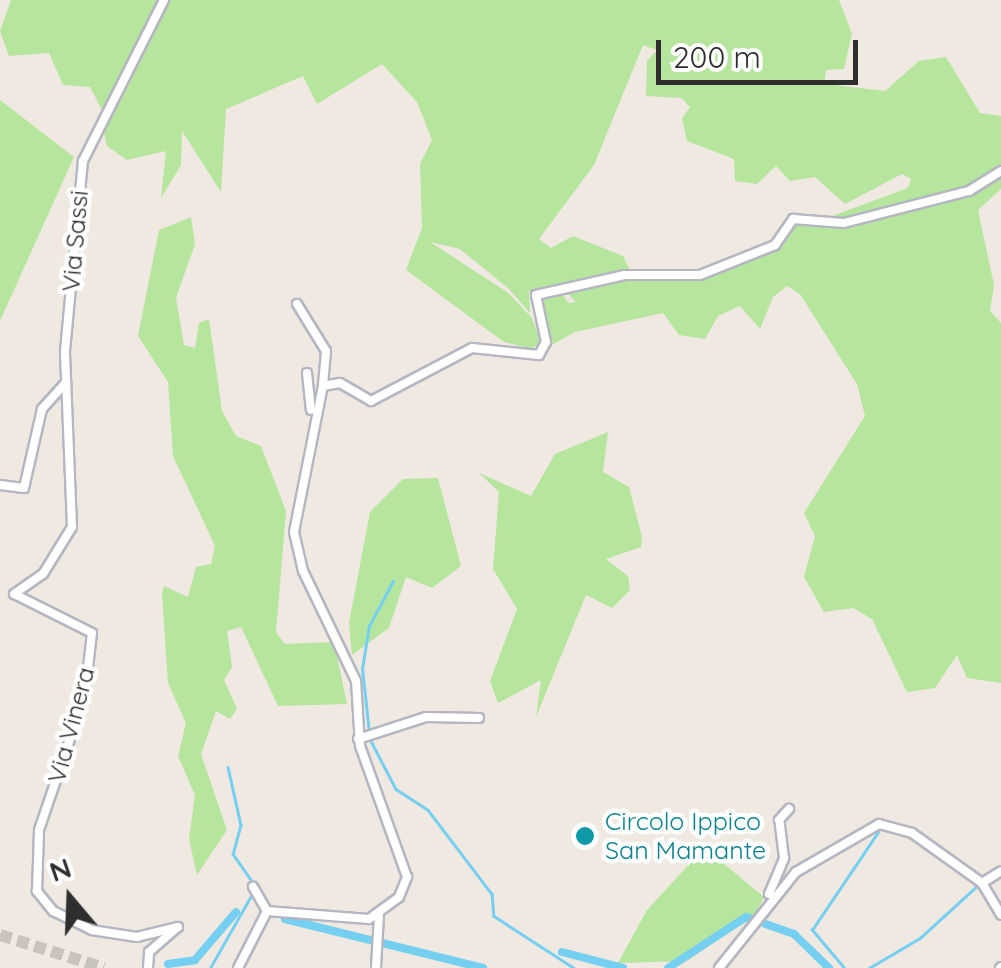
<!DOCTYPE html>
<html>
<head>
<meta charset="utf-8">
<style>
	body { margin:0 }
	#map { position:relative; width:1001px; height:968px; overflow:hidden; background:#efe9e1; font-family:Quicksand,sans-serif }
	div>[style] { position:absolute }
	.green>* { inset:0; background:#b6e59e }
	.stream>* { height:2.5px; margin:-1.25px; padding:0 1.25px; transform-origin:1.25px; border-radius:1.25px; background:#75cff0 }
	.canal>* { height:8px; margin:-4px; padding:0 4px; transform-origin:4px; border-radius:4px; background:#75cff0 }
	.primary-tunnel>* { height:12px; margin-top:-6px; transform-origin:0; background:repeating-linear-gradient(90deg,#c8c4bd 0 12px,transparent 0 18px) }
	.roads { filter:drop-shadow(2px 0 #b4b7c1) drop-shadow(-2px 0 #b4b7c1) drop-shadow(0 2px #b4b7c1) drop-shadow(0 -2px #b4b7c1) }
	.street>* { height:8px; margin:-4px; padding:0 4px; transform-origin:4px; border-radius:4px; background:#fff }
	.dots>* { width:28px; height:28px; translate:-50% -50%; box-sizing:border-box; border:5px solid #fff; border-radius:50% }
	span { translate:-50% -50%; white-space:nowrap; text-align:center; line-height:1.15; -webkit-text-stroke:9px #fff; paint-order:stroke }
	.street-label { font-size:25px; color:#2e2e2e }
	.culture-label { font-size:25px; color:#0d838f }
	.left { translate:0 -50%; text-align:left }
	.north { position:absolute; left:20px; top:848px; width:100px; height:100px; -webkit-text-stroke:8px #fff; paint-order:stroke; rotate:341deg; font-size:28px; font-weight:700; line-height:40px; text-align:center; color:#2e2e2e }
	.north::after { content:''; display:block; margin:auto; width:35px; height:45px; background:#2e2e2e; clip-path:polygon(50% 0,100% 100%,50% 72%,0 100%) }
	.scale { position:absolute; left:656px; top:40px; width:202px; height:45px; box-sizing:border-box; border:5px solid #2e2e2e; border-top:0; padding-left:12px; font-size:30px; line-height:35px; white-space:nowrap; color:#2e2e2e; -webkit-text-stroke:8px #fff; paint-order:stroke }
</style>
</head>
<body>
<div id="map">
	<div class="green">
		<div style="clip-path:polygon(11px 0,161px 0,103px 112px,90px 87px,63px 85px,49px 53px,9px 56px,0 31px)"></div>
		<div style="clip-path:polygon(167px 0,839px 0,852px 34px,844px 69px,826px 70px,824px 84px,885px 91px,919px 61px,946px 57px,980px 113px,1001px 116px,1001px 167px,952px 194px,832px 222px,824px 219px,908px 188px,911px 179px,902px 174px,845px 204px,815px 177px,790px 181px,776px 166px,757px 184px,735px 181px,734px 159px,687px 141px,682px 118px,690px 107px,682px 98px,646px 96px,647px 61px,657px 50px,643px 45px,594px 165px,539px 239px,551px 248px,573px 236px,623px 256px,630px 270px,529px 291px,530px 313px,509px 289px,460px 249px,430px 242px,507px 292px,532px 318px,541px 342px,531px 349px,504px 342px,406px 270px,422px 228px,420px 164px,432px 140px,417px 102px,382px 64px,317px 104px,303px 76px,226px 109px,221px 192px,182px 131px,181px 165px,161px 198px,166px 151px,127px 160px,107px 146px,102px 124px)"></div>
		<div style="clip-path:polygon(0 100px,74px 157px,0 321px)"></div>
		<div style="clip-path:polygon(1001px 171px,1001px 189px,978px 210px,994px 285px,990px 311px,1001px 323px,1001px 683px,967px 678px,957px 655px,935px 688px,907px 692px,872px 619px,853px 608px,824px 612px,804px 577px,815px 536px,804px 513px,865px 416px,857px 384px,800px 294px,787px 286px,773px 297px,760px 329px,740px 306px,718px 316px,705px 339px,679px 335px,663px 313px,575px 332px,546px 348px,532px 300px,561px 291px,568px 303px,576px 302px,564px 290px,613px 278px,700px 275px,766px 251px,793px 221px,821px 225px,953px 198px)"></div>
		<div style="clip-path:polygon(191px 217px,195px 244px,176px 298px,184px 345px,195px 348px,199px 323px,209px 319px,222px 411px,236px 436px,261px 446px,286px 511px,276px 632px,285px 644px,334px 642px,347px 704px,278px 706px,241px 627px,227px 631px,232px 667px,224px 680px,237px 709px,230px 719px,216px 711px,201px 754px,227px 830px,197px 875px,189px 839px,195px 795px,178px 756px,186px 723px,168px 683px,162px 593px,164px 586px,188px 597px,196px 567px,211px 564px,215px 546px,173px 456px,168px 382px,138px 336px,159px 230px)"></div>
		<div style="clip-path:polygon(608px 432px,603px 472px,629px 487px,642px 537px,641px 547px,606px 559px,628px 576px,630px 590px,612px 608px,586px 595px,536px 717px,541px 680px,498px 703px,490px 681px,517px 609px,493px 569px,499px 492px,479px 473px,531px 496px,555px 454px)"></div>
		<div style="clip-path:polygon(438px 478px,461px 566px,432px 588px,406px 577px,389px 628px,352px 655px,349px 623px,370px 512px,403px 479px)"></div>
		<div style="clip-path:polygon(717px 858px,764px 897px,756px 913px,687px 961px,618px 963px,647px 910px,694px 859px)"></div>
	</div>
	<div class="stream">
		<div style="left:369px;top:733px;width:64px;rotate:-96.2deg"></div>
		<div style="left:362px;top:669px;width:44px;rotate:-80.8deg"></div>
		<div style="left:369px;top:626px;width:51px;rotate:-61.9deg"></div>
		<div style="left:371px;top:741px;width:54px;rotate:62.5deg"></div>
		<div style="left:396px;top:789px;width:38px;rotate:33deg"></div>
		<div style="left:428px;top:810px;width:106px;rotate:52.7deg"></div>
		<div style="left:492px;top:894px;width:22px;rotate:85deg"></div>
		<div style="left:494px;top:916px;width:95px;rotate:33deg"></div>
		<div style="left:228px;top:767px;width:59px;rotate:77.4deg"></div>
		<div style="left:241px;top:825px;width:30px;rotate:105deg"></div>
		<div style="left:233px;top:854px;width:39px;rotate:55deg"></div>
		<div style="left:210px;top:968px;width:85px;rotate:-60.4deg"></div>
		<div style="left:844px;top:968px;width:50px;rotate:-130.1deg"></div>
		<div style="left:812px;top:930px;width:118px;rotate:-56deg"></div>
		<div style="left:869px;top:968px;width:59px;rotate:-30.5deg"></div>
		<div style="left:920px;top:938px;width:77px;rotate:-42.4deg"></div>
	</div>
	<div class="canal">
		<div style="left:285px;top:919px;width:204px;rotate:13.9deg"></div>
		<div style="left:562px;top:952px;width:63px;rotate:14.7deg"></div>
		<div style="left:168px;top:964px;width:27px;rotate:-8deg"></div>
		<div style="left:195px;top:960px;width:63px;rotate:-49.5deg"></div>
		<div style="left:668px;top:968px;width:93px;rotate:-33.2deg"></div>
		<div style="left:746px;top:917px;width:51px;rotate:19.5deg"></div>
		<div style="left:794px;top:934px;width:49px;rotate:44.2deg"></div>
	</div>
	<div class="primary-tunnel">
		<div style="left:0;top:935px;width:109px;rotate:17.6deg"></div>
	</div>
	<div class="roads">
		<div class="street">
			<div style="left:297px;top:304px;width:55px;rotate:58.3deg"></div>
			<div style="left:326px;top:351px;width:35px;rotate:95deg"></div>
			<div style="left:307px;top:373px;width:37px;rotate:84deg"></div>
			<div style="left:0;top:485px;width:24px;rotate:7deg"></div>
			<div style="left:24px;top:488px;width:81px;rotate:-77.2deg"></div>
			<div style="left:42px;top:409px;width:36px;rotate:-48deg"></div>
			<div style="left:358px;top:739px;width:71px;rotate:-17.9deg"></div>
			<div style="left:426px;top:717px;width:53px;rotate:1.1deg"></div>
			<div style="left:982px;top:883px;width:37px;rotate:59deg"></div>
			<div style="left:982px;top:883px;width:22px;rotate:-32deg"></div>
			<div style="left:769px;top:894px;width:39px;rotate:-67deg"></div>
			<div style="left:784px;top:858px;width:38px;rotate:-97deg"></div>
			<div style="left:779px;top:820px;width:15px;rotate:-48deg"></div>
			<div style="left:267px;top:911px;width:102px;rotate:4.5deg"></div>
			<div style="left:369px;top:919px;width:37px;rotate:-36deg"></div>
			<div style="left:399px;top:897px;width:22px;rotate:-68deg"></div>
			<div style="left:407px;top:877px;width:139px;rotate:-109.7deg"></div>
			<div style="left:360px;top:746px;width:65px;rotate:-93.5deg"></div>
			<div style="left:356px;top:681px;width:122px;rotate:-115.7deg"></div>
			<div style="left:303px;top:571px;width:40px;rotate:-103deg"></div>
			<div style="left:294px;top:532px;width:149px;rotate:-78.8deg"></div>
			<div style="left:323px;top:386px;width:17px;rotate:-10deg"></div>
			<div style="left:340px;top:383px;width:36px;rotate:30deg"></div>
			<div style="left:371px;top:401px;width:114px;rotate:-27.7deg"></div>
			<div style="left:472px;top:348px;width:67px;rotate:6deg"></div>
			<div style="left:539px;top:355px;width:15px;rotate:-62deg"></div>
			<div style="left:546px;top:342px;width:48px;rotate:-102deg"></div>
			<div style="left:536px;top:295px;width:91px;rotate:-12.7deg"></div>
			<div style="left:625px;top:275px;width:75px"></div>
			<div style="left:700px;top:275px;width:81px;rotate:-21.8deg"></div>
			<div style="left:775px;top:245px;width:32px;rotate:-55deg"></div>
			<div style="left:793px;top:219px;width:51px;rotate:4.5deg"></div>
			<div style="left:844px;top:223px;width:129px;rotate:-14.4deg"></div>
			<div style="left:969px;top:191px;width:38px;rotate:-32deg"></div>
			<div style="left:148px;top:968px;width:16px;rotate:-86deg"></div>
			<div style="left:149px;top:952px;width:38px;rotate:-41deg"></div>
			<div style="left:178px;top:927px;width:42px;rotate:166.3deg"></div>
			<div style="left:137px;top:937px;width:46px;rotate:-171.2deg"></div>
			<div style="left:92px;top:930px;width:43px;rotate:-154deg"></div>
			<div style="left:53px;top:911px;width:26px;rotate:-129deg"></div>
			<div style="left:37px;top:891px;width:61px;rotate:-88.1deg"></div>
			<div style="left:39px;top:830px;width:143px;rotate:-71.2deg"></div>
			<div style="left:85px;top:695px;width:62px;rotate:-83.6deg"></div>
			<div style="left:92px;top:633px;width:87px;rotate:-153.4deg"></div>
			<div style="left:14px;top:594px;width:35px;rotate:-35deg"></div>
			<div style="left:43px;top:574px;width:55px;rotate:-58.3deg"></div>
			<div style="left:72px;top:527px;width:176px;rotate:-92.3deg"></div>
			<div style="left:65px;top:351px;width:191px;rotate:-84.6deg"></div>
			<div style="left:83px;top:161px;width:180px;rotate:-63.3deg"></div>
			<div style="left:238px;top:968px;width:64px;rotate:-63deg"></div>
			<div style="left:267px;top:911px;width:28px;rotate:-120deg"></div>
			<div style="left:376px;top:968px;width:53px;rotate:-86.8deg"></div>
			<div style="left:719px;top:968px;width:123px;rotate:-51.3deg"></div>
			<div style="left:796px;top:872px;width:96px;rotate:-30deg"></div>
			<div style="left:879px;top:824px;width:34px;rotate:15deg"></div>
			<div style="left:912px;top:833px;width:86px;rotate:35.5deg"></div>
			<div style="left:1000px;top:968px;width:1px;rotate:-45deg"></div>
		</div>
	</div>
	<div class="dots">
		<div style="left:585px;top:836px;background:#0f9aa8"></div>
	</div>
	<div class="street-label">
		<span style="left:75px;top:241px;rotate:-85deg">Via Sassi</span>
		<span style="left:71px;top:725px;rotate:-75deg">Via Vinera</span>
	</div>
	<div class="culture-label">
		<span class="left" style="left:605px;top:836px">Circolo Ippico<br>San Mamante</span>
	</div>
	<div class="north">N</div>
	<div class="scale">200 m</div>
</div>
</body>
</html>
